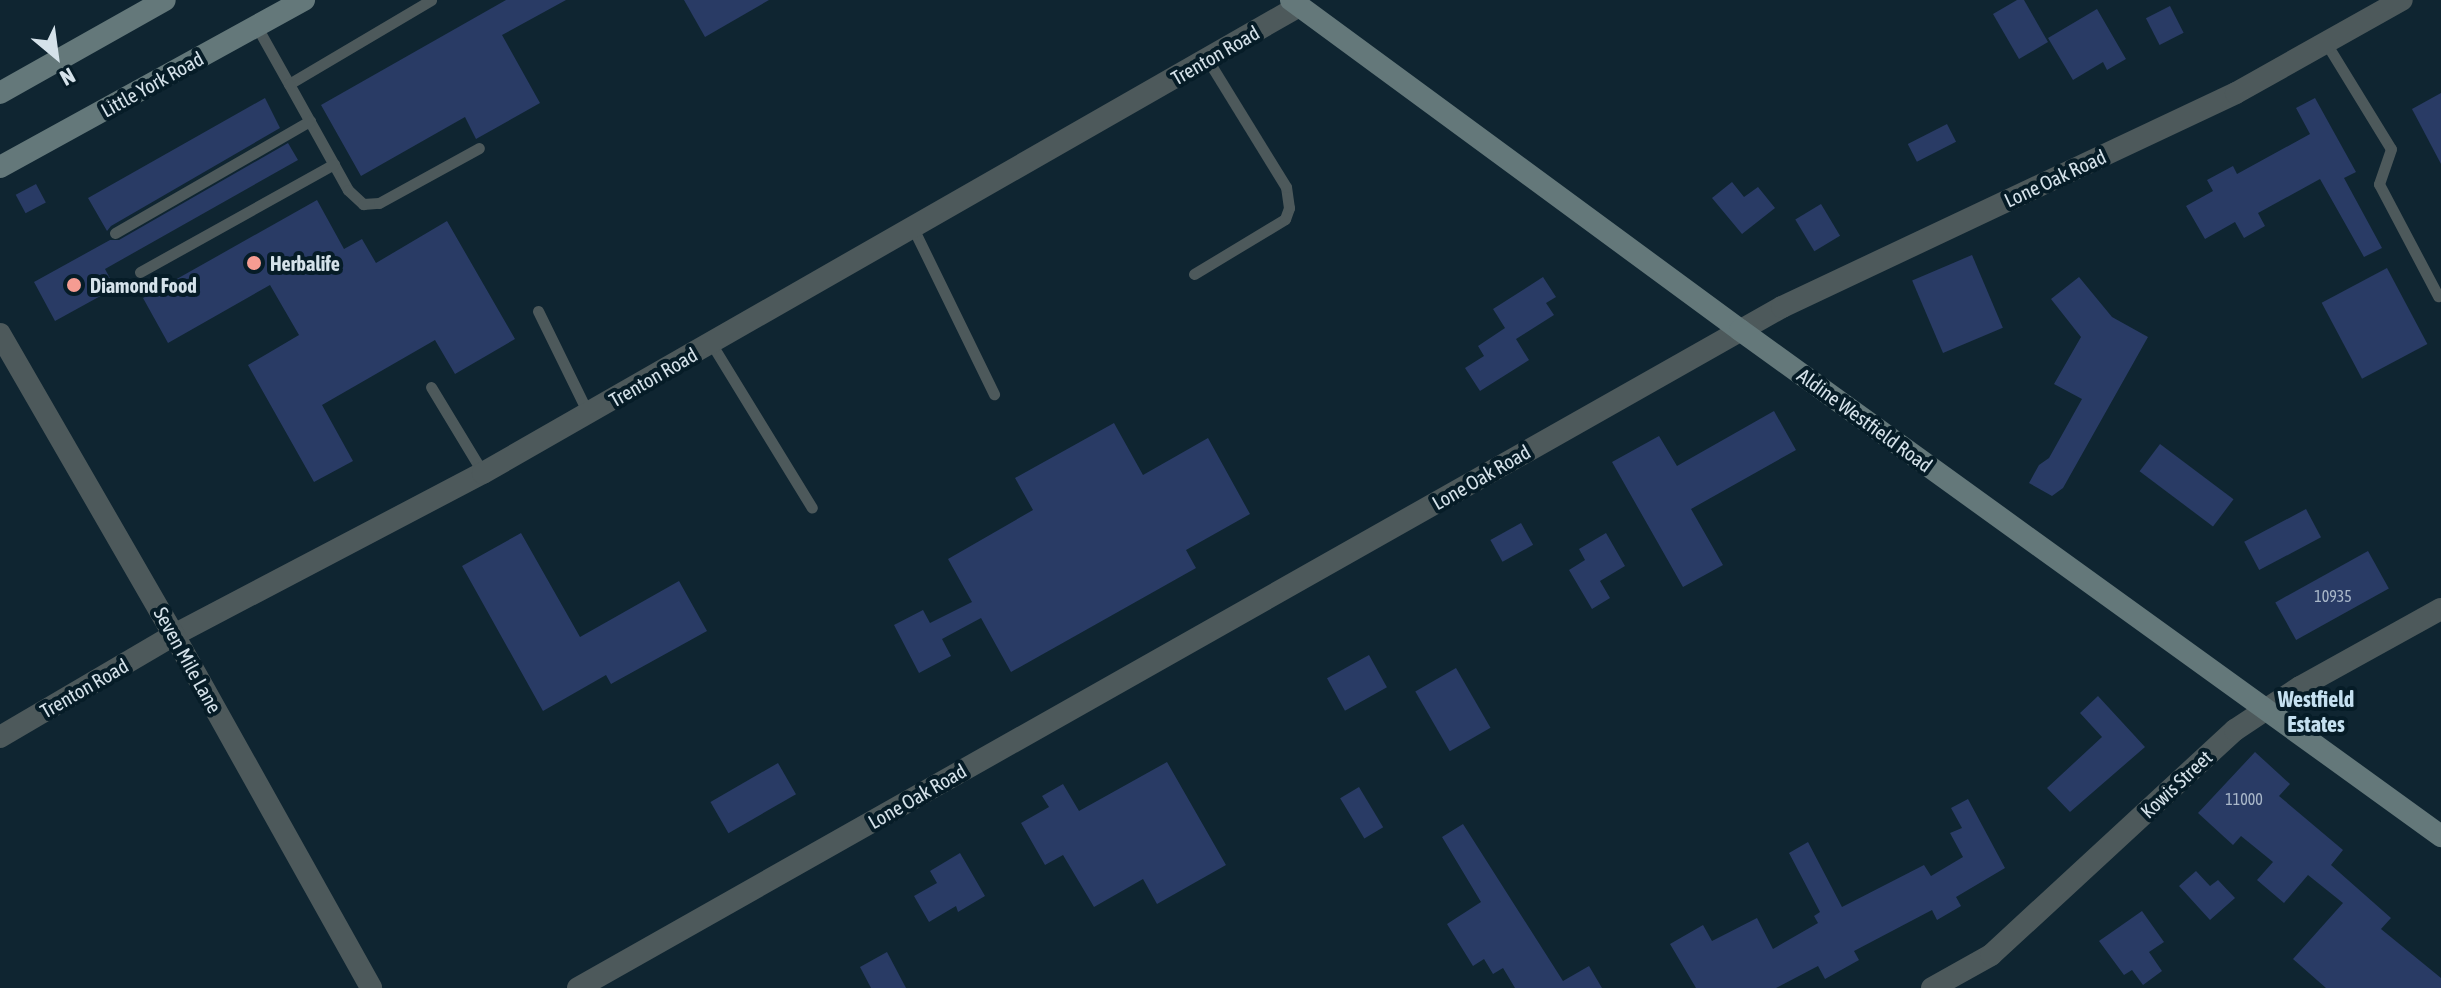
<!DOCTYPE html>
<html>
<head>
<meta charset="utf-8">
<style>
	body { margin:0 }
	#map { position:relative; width:2441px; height:988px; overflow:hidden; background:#0f2531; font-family:"Asap Condensed",sans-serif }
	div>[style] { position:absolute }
	.building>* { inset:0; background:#293b65; transform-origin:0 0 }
	.service>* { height:11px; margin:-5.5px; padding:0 5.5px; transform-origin:5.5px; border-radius:5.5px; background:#4d595b }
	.minor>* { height:22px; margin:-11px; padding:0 11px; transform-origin:11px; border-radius:11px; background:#4d595b }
	.tertiary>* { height:22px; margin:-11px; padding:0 11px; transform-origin:11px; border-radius:11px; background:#4d595b }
	.secondary>* { height:22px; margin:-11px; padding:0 11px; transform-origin:11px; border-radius:11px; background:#64787a }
	.dots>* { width:22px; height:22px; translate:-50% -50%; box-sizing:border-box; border:4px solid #061c27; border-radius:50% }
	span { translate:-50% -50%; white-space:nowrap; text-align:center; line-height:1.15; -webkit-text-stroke:8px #061c27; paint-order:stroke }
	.number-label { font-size:16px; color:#aab8c9 }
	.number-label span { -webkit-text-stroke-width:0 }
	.street-label { font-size:20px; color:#d5e2ea }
	.poi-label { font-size:20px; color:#d5e2ea; font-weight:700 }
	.left { translate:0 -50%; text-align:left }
	.neighbourhood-label { font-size:22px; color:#c5e0f0; font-weight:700 }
	.north { position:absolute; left:16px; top:16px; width:80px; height:80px; -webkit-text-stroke:6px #061c27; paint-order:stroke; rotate:151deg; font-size:22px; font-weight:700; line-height:32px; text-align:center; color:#d5e2ea }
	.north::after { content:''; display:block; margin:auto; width:28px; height:36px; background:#d5e2ea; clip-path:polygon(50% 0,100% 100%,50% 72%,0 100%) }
</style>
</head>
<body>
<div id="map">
	<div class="building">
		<div style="clip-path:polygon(506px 0,566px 0,502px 35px,540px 103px,476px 139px,465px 117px,361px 176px,321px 105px)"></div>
		<div style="clip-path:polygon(684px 0,769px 0,705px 37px)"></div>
		<div style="clip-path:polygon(2017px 0,2024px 0,2048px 42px,2019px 59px,1993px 14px)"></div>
		<div style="left:2170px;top:6px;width:30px;height:27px;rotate:63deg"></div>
		<div style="clip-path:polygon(2097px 9px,2126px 59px,2107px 70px,2103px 62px,2073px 80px,2048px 38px)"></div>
		<div style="clip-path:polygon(2441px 93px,2441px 164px,2412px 109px)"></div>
		<div style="clip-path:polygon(265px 98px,280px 128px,111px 226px,107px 231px,88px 198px)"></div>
		<div style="clip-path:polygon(2315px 98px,2356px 172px,2344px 178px,2382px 248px,2364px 257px,2320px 179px,2258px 213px,2265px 226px,2244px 238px,2235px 222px,2205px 239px,2186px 206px,2213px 191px,2207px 180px,2233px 166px,2237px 174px,2310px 134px,2296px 108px)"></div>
		<div style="left:1947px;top:124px;width:20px;height:44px;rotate:63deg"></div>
		<div style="clip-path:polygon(288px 143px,298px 160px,105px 269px,115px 288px,55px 321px,34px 282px,110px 240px,119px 240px)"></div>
		<div style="clip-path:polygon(1732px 182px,1744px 197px,1758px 187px,1775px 208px,1742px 234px,1712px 198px)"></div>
		<div style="left:36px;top:184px;width:21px;height:23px;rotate:62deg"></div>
		<div style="clip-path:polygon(317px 200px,344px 249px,362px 239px,376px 263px,447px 221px,515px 339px,455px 374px,435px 340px,322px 405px,353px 461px,314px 482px,248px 365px,299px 335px,270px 285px,168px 343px,143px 298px)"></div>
		<div style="left:1821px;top:204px;width:37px;height:30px;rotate:59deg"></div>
		<div style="left:1972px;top:255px;width:79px;height:65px;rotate:67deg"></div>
		<div style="left:2387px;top:268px;width:86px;height:74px;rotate:62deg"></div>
		<div style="clip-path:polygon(1543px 277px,1556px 297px,1546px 303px,1554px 315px,1516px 339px,1529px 360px,1480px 391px,1465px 368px,1484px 356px,1478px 346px,1505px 328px,1493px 309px)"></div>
		<div style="clip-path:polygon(2079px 277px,2112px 317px,2148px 337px,2063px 488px,2052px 496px,2029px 483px,2039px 465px,2049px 458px,2082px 399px,2054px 384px,2081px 337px,2051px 299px)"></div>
		<div style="clip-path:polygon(1774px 411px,1796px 450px,1691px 509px,1723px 565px,1683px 587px,1612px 462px,1659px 436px,1677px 466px)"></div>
		<div style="clip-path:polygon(1114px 423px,1143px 475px,1208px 438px,1250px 514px,1186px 550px,1196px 568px,1011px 672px,981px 618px,942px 639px,951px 656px,919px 673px,894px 625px,923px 610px,930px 623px,972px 602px,948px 559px,1033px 510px,1015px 478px)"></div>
		<div style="left:2160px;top:444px;width:92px;height:34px;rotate:37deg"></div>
		<div style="left:2306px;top:509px;width:32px;height:70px;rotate:62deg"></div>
		<div style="left:1521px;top:523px;width:25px;height:35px;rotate:61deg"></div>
		<div style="clip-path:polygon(521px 533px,580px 637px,679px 581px,707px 631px,611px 684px,606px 675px,543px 711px,462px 566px)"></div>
		<div style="clip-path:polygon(1606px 533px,1625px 566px,1600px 581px,1610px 598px,1592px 609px,1569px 570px,1585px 560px,1579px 549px)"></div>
		<div style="left:2368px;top:551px;width:43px;height:106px;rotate:61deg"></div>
		<div style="left:1369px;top:655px;width:37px;height:48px;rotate:61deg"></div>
		<div style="left:1456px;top:668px;width:69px;height:47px;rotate:60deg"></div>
		<div style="clip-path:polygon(2098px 696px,2145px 747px,2070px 812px,2047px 788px,2102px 737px,2080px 713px)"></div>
		<div style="clip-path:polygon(2255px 752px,2290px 784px,2279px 796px,2343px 850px,2331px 865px,2391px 918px,2381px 929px,2441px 978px,2441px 988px,2326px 988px,2293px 959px,2343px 903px,2308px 875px,2284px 903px,2257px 880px,2273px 862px,2241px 836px,2233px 845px,2198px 813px)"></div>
		<div style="clip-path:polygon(1167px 762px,1226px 865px,1157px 904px,1143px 879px,1094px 907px,1063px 855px,1045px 865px,1021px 823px,1049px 807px,1042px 796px,1063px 784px,1079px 811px)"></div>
		<div style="left:778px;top:763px;width:36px;height:78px;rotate:60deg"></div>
		<div style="left:1359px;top:787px;width:47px;height:22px;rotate:59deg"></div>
		<div style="clip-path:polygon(1968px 799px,2005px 868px,1956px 897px,1961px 906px,1937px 920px,1932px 910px,1854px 951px,1859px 960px,1825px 979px,1818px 966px,1776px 988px,1696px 988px,1670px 944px,1703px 925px,1712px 941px,1757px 918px,1773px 949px,1818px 923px,1814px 916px,1820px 912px,1789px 853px,1808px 842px,1842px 907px,1924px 865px,1931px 876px,1963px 857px,1950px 833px,1962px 828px,1951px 808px)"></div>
		<div style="clip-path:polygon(1463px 824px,1563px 981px,1589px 966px,1602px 988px,1515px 988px,1503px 968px,1493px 974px,1484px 959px,1473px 966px,1447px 924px,1481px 902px,1442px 837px)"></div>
		<div style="clip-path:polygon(960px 853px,985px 896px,958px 912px,956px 906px,929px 922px,914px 896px,937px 883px,930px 871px)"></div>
		<div style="clip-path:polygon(2196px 871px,2210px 886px,2218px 880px,2235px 898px,2210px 920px,2179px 886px)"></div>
		<div style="clip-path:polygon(2142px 911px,2164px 942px,2149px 952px,2162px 971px,2143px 985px,2132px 970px,2124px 975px,2099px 941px)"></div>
		<div style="clip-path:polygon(887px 952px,906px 988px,871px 988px,860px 967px)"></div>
	</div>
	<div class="service">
		<div style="left:257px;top:27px;width:65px;rotate:60.7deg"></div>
		<div style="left:289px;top:84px;width:165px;rotate:-30.6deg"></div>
		<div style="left:2326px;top:43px;width:124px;rotate:58.5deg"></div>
		<div style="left:2391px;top:149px;width:37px;rotate:109deg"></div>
		<div style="left:2379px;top:184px;width:127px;rotate:62.2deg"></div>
		<div style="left:289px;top:84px;width:121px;rotate:60.9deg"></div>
		<div style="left:348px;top:190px;width:21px;rotate:43deg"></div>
		<div style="left:363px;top:204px;width:16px;rotate:-4deg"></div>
		<div style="left:379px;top:203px;width:114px;rotate:-28.8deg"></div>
		<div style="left:913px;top:228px;width:185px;rotate:64deg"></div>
		<div style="left:115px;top:233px;width:225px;rotate:-29.9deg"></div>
		<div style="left:140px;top:272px;width:222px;rotate:-29.1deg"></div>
		<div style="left:1194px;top:274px;width:106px;rotate:-31.1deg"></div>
		<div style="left:1285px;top:219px;width:12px;rotate:-70deg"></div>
		<div style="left:1289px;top:208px;width:21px;rotate:-98deg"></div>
		<div style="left:1286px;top:187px;width:149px;rotate:-121.6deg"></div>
		<div style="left:538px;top:311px;width:114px;rotate:63.9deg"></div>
		<div style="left:711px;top:343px;width:193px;rotate:58.5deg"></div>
		<div style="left:431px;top:387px;width:100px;rotate:58.8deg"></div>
	</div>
	<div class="minor">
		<div style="left:0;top:737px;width:202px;rotate:-30.4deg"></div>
		<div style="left:174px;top:635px;width:349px;rotate:-27.7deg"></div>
		<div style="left:483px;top:473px;width:940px;rotate:-29.78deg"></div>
		<div style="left:578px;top:988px;width:1383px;rotate:-29.49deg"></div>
		<div style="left:1782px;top:307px;width:502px;rotate:-25.24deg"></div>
		<div style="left:2236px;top:93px;width:190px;rotate:-29.3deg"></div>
		<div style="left:1932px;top:988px;width:68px;rotate:-29.2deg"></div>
		<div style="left:1991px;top:955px;width:332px;rotate:-42.7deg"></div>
		<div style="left:2235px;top:730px;width:78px;rotate:-33.5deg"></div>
		<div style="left:2300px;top:687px;width:161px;rotate:-29deg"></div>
	</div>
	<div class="tertiary">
		<div style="left:0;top:334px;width:348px;rotate:60deg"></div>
		<div style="left:174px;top:635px;width:404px;rotate:60.8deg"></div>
	</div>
	<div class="secondary">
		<div style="left:1291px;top:0;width:557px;rotate:36.31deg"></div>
		<div style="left:1740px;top:330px;width:865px;rotate:35.82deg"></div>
		<div style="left:0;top:93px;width:189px;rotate:-29.4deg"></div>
		<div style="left:0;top:167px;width:347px;rotate:-28.8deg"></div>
	</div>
	<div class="dots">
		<div style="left:254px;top:263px;background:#f59c92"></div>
		<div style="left:74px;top:285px;background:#f59c92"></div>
	</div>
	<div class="number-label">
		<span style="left:2333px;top:596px">10935</span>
		<span style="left:2244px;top:799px">11000</span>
	</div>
	<div class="street-label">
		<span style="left:1215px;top:55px;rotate:-30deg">Trenton Road</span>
		<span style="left:152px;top:84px;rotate:-29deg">Little York Road</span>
		<span style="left:2055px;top:178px;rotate:-25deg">Lone Oak Road</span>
		<span style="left:653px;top:377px;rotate:-30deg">Trenton Road</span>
		<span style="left:1865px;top:420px;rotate:36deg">Aldine Westfield Road</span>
		<span style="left:1481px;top:477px;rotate:-30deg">Lone Oak Road</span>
		<span style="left:188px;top:660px;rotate:61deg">Seven Mile Lane</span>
		<span style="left:84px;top:688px;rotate:-30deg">Trenton Road</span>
		<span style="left:2176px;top:784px;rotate:-43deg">Kowis Street</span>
		<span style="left:917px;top:796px;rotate:-30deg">Lone Oak Road</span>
	</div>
	<div class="poi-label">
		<span class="left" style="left:270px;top:263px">Herbalife</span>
		<span class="left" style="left:90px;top:285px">Diamond Food</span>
	</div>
	<div class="neighbourhood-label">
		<span style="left:2316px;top:712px">Westfield<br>Estates</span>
	</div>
	<div class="north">N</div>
</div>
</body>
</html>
